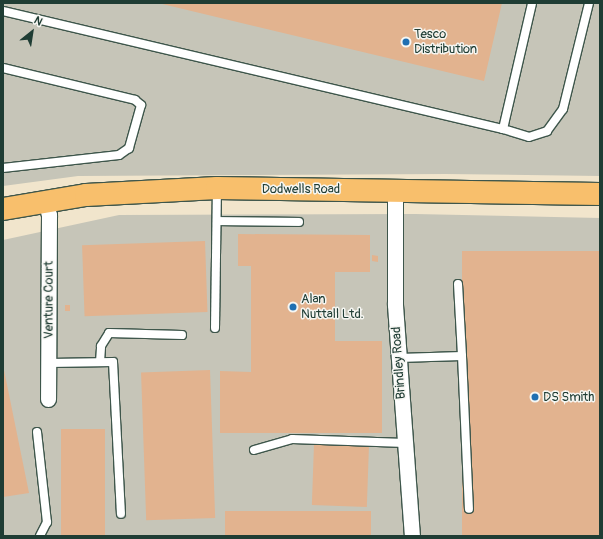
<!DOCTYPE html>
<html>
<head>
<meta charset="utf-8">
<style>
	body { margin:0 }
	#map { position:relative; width:603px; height:539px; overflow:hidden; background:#f1e5cc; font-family:Pangolin,sans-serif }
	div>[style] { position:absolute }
	.industrial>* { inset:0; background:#c6c5b8 }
	.building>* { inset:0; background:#e2b38f; transform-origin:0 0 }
	.roads { filter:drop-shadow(1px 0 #3e564b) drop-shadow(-1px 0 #3e564b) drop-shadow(0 1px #3e564b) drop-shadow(0 -1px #3e564b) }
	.lane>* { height:8px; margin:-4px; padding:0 4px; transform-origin:4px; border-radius:4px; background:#fff }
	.street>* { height:15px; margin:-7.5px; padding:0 7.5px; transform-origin:7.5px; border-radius:7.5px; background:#fff }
	.primary>* { height:22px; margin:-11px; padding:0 11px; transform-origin:11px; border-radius:11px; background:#f8bf6c }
	.dots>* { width:11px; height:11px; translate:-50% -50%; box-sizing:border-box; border:2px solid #f6f6f2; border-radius:50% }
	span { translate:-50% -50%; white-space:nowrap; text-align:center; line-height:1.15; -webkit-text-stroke:3px #f6f6f2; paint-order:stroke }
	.poi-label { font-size:13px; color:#1f3d34 }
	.left { translate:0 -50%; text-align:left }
	.street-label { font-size:13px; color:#1f3d34 }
	.frame { position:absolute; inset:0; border:4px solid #1f3d34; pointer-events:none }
	.north { position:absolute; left:12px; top:12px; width:40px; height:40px; -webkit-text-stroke:3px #f6f6f2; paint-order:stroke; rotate:30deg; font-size:11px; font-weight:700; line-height:16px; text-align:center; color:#1f3d34 }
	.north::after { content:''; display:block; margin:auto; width:14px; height:18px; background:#1f3d34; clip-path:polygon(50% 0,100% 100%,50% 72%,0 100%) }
</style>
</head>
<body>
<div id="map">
	<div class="industrial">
		<div style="clip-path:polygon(3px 3px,600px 3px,600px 176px,446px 174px,78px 176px,3px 186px)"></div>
		<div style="clip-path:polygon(415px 214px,600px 218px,600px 536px,3px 536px,3px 240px,119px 215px)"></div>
	</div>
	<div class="building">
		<div style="clip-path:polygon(158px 3px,502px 3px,484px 81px)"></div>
		<div style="clip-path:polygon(238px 234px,370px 235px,370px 272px,335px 272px,335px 341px,382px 341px,382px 433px,220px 433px,220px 371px,251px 372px,251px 266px,238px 266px)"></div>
		<div style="left:205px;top:241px;width:71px;height:123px;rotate:88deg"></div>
		<div style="left:600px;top:251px;width:285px;height:138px;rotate:90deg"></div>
		<div style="clip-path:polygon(372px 255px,378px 256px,378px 262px,372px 261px)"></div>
		<div style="left:65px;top:305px;width:5px;height:6px"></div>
		<div style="clip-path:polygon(3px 365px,29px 493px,3px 497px)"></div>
		<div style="left:210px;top:370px;width:148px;height:69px;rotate:88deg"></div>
		<div style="left:61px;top:429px;width:44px;height:107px"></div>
		<div style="left:314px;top:444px;width:55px;height:61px;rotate:2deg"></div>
		<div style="left:225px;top:511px;width:146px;height:25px"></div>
	</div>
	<div class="roads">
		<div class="lane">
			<div style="left:3px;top:11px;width:514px;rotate:13.28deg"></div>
			<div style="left:503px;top:129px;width:129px;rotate:-77deg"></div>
			<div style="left:3px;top:68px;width:136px;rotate:13.6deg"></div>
			<div style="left:135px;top:100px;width:8px;rotate:40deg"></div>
			<div style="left:141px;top:105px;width:45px;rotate:105.6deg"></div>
			<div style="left:129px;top:148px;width:12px;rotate:145deg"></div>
			<div style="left:119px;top:155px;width:117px;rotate:173.6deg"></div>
			<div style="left:503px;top:129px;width:27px;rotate:17deg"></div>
			<div style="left:529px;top:137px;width:19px;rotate:-18deg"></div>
			<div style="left:547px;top:131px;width:27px;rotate:-54deg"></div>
			<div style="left:563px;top:109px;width:109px;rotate:-76.2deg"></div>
			<div style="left:217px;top:221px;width:82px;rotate:0.7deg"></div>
			<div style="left:458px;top:284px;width:72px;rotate:86.8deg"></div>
			<div style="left:215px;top:328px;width:139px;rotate:-89.2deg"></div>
			<div style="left:399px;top:358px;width:63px;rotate:-1.8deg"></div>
			<div style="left:462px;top:356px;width:153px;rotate:87.4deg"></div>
			<div style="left:100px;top:362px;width:16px;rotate:-86deg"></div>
			<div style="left:101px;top:346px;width:15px;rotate:-58deg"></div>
			<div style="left:109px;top:333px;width:73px;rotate:1.6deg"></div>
			<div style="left:49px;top:363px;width:64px;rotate:-0.9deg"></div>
			<div style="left:113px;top:362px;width:152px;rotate:87deg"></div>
			<div style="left:37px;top:432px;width:91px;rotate:83.7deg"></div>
			<div style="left:47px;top:522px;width:16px;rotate:117deg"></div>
			<div style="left:254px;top:450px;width:40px;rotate:-16deg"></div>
			<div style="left:292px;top:439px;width:113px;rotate:2deg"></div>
		</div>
		<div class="street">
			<div style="left:395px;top:189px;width:116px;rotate:90deg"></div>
			<div style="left:395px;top:305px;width:232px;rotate:85.8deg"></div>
			<div style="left:45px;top:200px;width:16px;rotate:75deg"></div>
			<div style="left:49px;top:215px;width:184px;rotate:90.3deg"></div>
		</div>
		<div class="primary">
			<div style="left:3px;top:209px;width:84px;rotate:-9.6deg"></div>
			<div style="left:86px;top:195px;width:131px;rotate:-3.1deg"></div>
			<div style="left:217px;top:188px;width:383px;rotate:0.9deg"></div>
		</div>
	</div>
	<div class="dots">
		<div style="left:406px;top:42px;background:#1f6fb2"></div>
		<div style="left:293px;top:307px;background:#1f6fb2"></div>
		<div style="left:535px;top:397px;background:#1f6fb2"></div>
	</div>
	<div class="poi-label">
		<span class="left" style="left:414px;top:42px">Tesco<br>Distribution</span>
		<span class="left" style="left:301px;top:307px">Alan<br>Nuttall Ltd.</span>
		<span class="left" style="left:543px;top:397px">DS Smith</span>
	</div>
	<div class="street-label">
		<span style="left:301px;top:189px">Dodwells Road</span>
		<span style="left:49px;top:300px;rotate:-90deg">Venture Court</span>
		<span style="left:399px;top:363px;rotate:-94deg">Brindley Road</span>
	</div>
	<div class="frame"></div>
	<div class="north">N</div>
</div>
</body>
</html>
